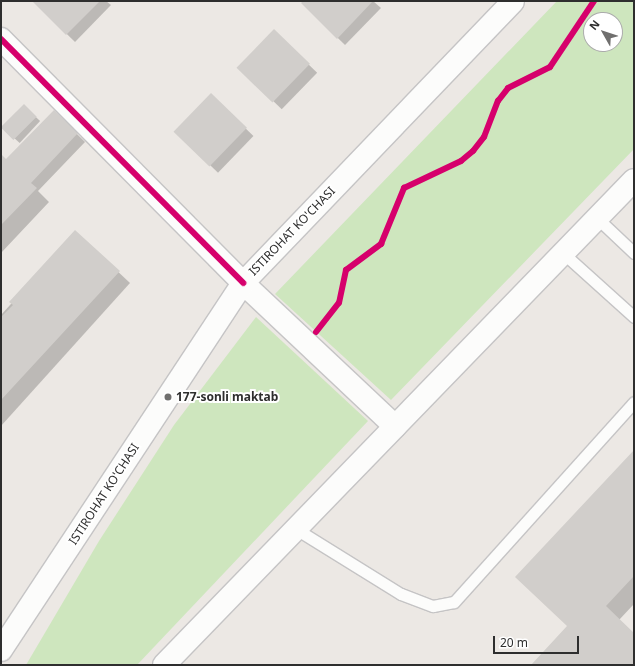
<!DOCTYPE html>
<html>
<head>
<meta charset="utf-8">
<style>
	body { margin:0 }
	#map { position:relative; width:635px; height:666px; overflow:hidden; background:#ece8e4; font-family:"Noto Sans",sans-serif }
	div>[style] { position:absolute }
	.green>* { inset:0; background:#cee6be }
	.shadow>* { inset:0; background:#0003; transform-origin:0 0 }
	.building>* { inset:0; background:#d1cecb; transform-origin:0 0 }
	.roads { filter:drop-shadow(1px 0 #c5c4c5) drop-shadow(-1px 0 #c5c4c5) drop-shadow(0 1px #c5c4c5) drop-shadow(0 -1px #c5c4c5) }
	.service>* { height:11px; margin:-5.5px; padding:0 5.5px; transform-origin:5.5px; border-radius:5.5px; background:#fcfcfb }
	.minor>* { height:22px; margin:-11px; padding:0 11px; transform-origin:11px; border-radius:11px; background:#fcfcfb }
	.secondary>* { height:22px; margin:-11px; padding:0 11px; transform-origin:11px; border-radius:11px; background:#fcfcfb }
	.cycleway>* { height:6px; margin:-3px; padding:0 3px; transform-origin:3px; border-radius:3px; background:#d6006c }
	.dots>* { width:11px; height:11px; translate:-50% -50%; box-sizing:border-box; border:2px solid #fff; border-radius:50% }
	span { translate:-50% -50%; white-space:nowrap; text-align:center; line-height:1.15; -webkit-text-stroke:4px #fff; paint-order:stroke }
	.street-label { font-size:12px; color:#2e2e2e }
	.poi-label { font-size:12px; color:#2e2e2e; font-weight:700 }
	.left { translate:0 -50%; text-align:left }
	.frame { position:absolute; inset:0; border:2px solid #2e2e2e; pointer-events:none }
	.north { position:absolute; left:583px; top:12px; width:40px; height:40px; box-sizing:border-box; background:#fff; border:1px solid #ababab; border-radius:50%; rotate:309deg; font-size:11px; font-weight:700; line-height:16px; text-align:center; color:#2e2e2e }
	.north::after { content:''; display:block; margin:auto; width:14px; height:18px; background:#706f6e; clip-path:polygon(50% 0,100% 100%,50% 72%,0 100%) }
	.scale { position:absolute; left:493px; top:636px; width:86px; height:18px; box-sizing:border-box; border:2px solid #2e2e2e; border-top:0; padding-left:5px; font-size:12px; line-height:14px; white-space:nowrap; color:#2e2e2e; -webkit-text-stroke:3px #fff; paint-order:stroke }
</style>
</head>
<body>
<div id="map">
	<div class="green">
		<div style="clip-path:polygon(evenodd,557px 1px,634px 1px,634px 149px,391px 400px,275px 294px,557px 1px,591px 20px,615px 20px,615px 44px,591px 44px,591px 20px)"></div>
		<div style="clip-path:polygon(256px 317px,368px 421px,137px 665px,26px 665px,99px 541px,174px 425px)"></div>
	</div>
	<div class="shadow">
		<div style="clip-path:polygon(33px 1px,106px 1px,111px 5px,75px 42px)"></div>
		<div style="clip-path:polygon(305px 1px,373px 1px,381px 8px,345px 45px,302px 3px)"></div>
		<div style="left:274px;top:31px;width:60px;height:51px;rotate:44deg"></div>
		<div style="left:211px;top:95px;width:59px;height:51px;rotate:44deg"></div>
		<div style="left:24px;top:106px;width:22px;height:30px;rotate:43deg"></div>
		<div style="clip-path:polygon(54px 111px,85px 142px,38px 191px,49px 202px,1px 253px,1px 156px,6px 161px)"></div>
		<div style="clip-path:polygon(76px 232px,130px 283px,1px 426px,1px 315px)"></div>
		<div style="clip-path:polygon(634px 452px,634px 604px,619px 620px,634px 634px,634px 665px,532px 665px,568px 627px)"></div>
	</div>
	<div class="building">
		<div style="clip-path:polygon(32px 1px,100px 1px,66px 35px)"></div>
		<div style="clip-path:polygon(303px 1px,373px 1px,337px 39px,301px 3px)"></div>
		<div style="left:274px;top:29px;width:50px;height:54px;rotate:44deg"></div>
		<div style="left:211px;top:93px;width:50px;height:54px;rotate:44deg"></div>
		<div style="left:24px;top:104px;width:18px;height:33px;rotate:45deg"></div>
		<div style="clip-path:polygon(54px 110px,78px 133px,31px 183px,37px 188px,1px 225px,1px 154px,6px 159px)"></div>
		<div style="clip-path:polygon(75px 230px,120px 271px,1px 400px,1px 317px,13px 305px,9px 302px)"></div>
		<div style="clip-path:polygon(634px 450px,634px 576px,606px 606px,634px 633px,634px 665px,531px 665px,567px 626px,515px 577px)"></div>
	</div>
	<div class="roads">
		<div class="service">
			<div style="left:597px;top:218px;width:51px;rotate:43.4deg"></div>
			<div style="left:563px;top:253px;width:96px;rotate:42deg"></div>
			<div style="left:296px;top:529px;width:123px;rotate:31.8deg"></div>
			<div style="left:401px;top:594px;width:34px;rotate:21deg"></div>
			<div style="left:433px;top:606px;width:21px;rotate:-11deg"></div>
			<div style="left:454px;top:602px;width:269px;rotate:-48deg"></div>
		</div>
		<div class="minor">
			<div style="left:1px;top:39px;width:344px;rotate:45.2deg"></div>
		</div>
		<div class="secondary">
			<div style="left:243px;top:283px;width:209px;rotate:43.3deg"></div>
			<div style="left:1px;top:650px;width:440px;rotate:-56.6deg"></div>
			<div style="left:243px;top:283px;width:390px;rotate:-46.2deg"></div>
			<div style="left:164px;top:665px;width:675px;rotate:-45.9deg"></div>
		</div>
	</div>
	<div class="cycleway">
		<div style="left:1px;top:39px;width:344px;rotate:45.2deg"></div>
		<div style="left:316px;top:332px;width:37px;rotate:-52deg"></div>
		<div style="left:339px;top:303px;width:34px;rotate:-78deg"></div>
		<div style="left:346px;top:270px;width:44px;rotate:-36.6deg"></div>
		<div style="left:381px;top:244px;width:61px;rotate:-67.7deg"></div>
		<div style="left:404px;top:188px;width:63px;rotate:-25.3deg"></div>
		<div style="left:461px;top:161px;width:16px;rotate:-40deg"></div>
		<div style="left:473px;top:151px;width:18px;rotate:-52deg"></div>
		<div style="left:484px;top:137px;width:39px;rotate:-69deg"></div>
		<div style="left:498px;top:101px;width:16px;rotate:-52deg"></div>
		<div style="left:508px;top:88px;width:47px;rotate:-26.6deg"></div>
		<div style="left:550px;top:67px;width:79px;rotate:-56.3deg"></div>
	</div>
	<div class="dots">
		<div style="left:168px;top:397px;background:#706f6e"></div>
	</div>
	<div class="street-label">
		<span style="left:292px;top:231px;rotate:-46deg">ISTIROHAT KO'CHASI</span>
		<span style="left:104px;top:494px;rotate:-57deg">ISTIROHAT KO'CHASI</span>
	</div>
	<div class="poi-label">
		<span class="left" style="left:176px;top:397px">177-sonli maktab</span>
	</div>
	<div class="frame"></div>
	<div class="north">N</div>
	<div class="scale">20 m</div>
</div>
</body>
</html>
